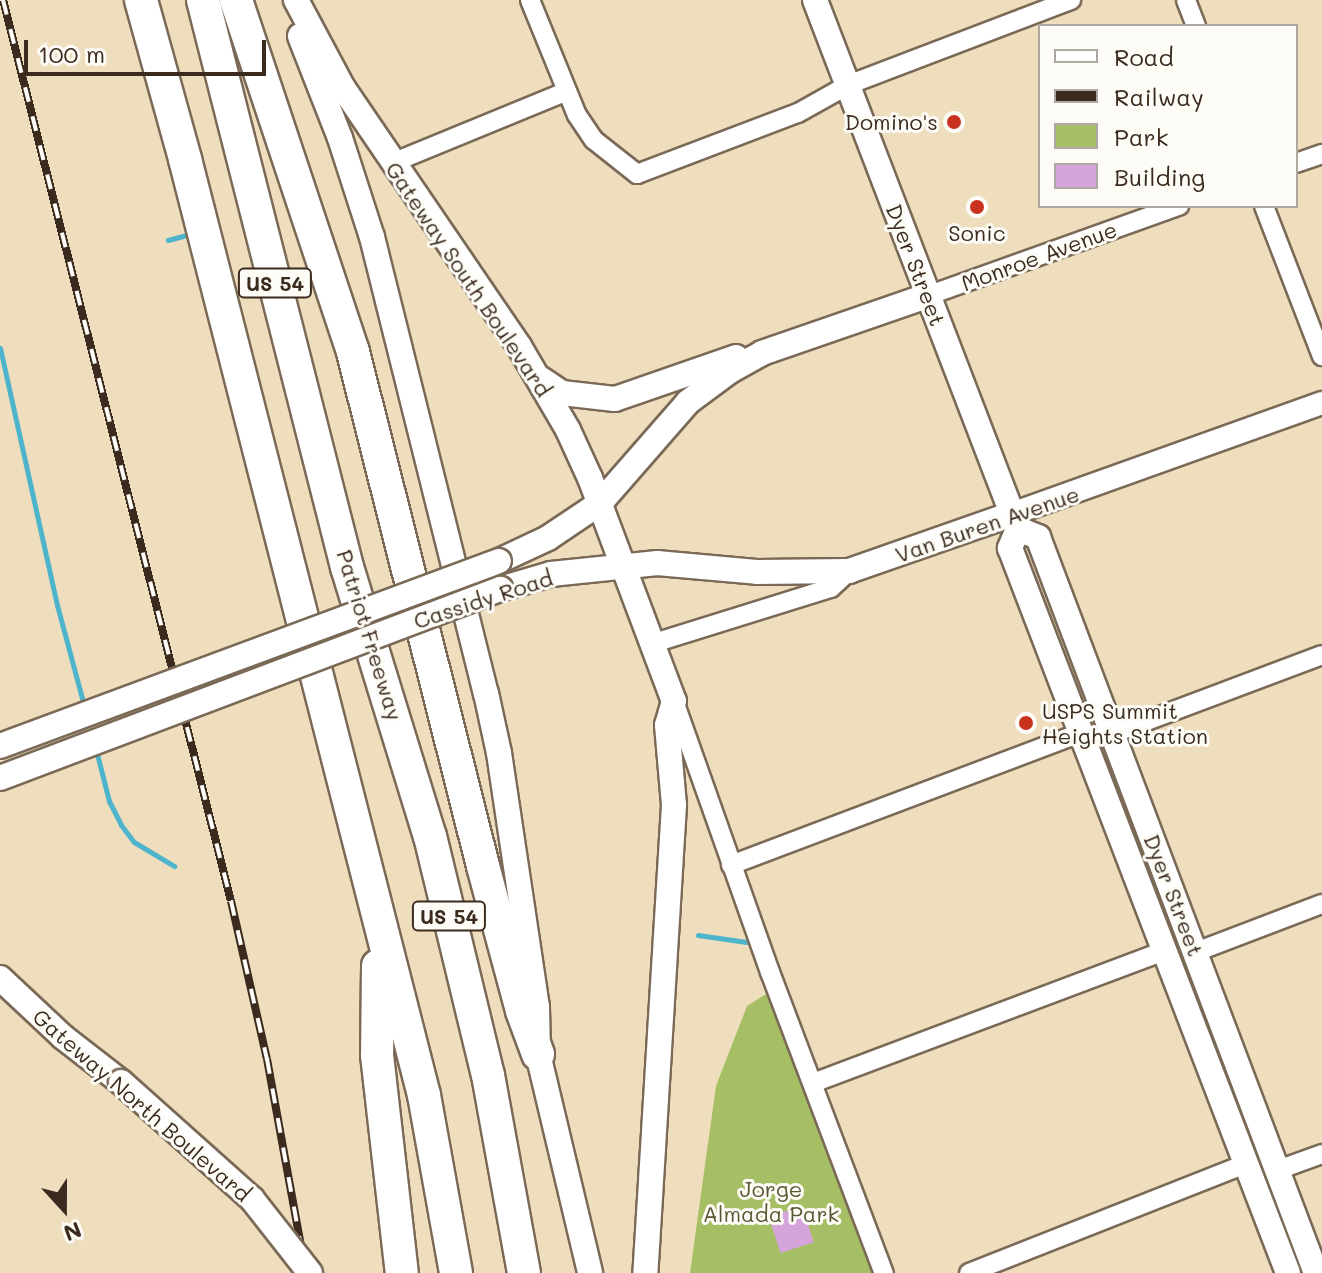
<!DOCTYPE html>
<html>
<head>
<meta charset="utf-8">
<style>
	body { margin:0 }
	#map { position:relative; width:1322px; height:1273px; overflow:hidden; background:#efdebd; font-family:Mali,sans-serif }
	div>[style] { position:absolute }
	.green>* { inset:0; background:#a6bf65 }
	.stream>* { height:5px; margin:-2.5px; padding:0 2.5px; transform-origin:2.5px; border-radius:2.5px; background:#4db4cc }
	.building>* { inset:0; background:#d4a4da; transform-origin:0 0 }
	.roads { filter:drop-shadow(2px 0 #7a6956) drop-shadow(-2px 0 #7a6956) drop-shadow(0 2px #7a6956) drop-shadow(0 -2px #7a6956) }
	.minor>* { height:18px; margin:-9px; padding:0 9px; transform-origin:9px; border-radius:9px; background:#fff }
	.tertiary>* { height:22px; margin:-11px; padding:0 11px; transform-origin:11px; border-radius:11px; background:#fff }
	.secondary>* { height:24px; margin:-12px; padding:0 12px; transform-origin:12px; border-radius:12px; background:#fff }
	.motorway>* { height:32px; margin:-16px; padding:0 16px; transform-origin:16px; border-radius:16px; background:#fff }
	.rail>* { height:8px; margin-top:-4px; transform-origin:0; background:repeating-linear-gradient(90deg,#fdfcf7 0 15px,#3b2a1e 0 30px); box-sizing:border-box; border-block:2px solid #3b2a1e }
	.bridges { filter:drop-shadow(2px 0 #7a6956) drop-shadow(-2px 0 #7a6956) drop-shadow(0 2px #7a6956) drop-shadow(0 -2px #7a6956) }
	.secondary-bridge>* { height:24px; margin:-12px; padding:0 12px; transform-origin:12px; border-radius:12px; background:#fff }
	.dots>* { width:22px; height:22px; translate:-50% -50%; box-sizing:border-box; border:4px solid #fdfcf7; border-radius:50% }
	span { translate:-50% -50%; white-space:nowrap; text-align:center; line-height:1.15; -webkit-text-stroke:6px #fdfcf7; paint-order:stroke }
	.shield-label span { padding:2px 6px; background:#fdfcf7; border:2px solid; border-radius:6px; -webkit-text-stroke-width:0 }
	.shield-label { font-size:20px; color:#3b2a1e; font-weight:700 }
	.poi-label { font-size:22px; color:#3b2a1e }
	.right { translate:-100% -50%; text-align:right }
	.left { translate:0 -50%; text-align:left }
	.street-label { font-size:22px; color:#3b2a1e }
	.park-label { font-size:22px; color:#5b5733 }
	.legend { position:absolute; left:1038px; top:24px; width:260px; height:184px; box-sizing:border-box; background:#fdfcf7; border:2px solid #afa8a0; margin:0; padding:10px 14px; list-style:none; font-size:24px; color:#3b2a1e }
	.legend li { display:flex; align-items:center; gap:16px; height:40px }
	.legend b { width:40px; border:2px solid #afa8a0 }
	.north { position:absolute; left:24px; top:1169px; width:80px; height:80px; -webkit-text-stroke:6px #fdfcf7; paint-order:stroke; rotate:159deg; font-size:22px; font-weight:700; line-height:32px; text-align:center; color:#3b2a1e }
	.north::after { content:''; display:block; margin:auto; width:28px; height:36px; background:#3b2a1e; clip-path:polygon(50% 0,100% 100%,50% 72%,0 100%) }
	.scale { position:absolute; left:24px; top:40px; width:242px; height:36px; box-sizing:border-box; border:4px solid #3b2a1e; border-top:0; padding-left:10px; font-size:24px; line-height:28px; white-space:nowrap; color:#3b2a1e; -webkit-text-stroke:6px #fdfcf7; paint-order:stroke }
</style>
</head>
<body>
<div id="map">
	<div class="green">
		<div style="clip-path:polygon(766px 994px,794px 1064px,874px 1273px,690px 1273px,716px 1086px,747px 1006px)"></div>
	</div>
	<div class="stream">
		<div style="left:168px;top:240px;width:24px;rotate:-15deg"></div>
		<div style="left:0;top:348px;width:263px;rotate:77.5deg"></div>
		<div style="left:57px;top:605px;width:105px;rotate:75deg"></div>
		<div style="left:96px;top:750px;width:53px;rotate:75.7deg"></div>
		<div style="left:109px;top:801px;width:27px;rotate:63deg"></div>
		<div style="left:121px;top:825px;width:21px;rotate:53deg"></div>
		<div style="left:134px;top:842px;width:47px;rotate:31deg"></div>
		<div style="left:698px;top:935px;width:49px;rotate:8.3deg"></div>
	</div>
	<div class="building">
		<div style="left:802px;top:1206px;width:38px;height:35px;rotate:72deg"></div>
	</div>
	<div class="roads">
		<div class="minor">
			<div style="left:530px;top:0;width:124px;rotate:67.8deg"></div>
			<div style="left:577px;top:115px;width:30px;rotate:56deg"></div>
			<div style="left:594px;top:140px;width:55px;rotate:38.3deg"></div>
			<div style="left:637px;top:174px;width:172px;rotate:-20.8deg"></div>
			<div style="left:798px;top:113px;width:57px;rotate:-29.2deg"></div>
			<div style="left:848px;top:85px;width:239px;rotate:-20.9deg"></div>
			<div style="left:1186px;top:0;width:28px;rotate:69deg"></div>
			<div style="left:392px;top:163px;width:187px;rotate:-22.3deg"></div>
			<div style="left:1296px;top:163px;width:28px;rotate:-19deg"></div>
			<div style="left:1264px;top:206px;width:161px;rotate:68.9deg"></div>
			<div style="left:927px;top:296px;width:268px;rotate:-19.7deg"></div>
			<div style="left:654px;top:643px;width:185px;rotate:-17.3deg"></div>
			<div style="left:831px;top:588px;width:25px;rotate:-43deg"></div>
			<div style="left:674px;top:701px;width:288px;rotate:70.5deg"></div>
			<div style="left:770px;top:972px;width:322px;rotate:69.3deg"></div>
			<div style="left:1112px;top:734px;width:224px;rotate:-20.6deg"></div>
			<div style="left:731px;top:865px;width:376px;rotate:-20.7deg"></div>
			<div style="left:1196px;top:952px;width:135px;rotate:-20.9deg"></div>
			<div style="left:813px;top:1083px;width:376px;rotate:-20.6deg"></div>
			<div style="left:1278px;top:1170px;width:47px;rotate:-20deg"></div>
			<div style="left:969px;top:1273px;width:298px;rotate:-21.5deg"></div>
		</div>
		<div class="tertiary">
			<div style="left:1012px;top:514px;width:329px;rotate:-19.7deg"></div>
		</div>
		<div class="secondary">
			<div style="left:296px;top:0;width:100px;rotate:61.9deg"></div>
			<div style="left:343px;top:88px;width:312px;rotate:55.7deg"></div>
			<div style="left:519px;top:346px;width:97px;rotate:59.7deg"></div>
			<div style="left:568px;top:430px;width:53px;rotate:65.4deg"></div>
			<div style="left:590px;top:478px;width:238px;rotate:69.4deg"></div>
			<div style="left:674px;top:701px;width:25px;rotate:106deg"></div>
			<div style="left:667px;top:725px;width:80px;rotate:85deg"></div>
			<div style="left:674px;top:805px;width:469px;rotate:93.5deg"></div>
			<div style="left:815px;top:0;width:567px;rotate:69.01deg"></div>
			<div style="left:1018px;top:529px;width:21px;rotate:113deg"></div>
			<div style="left:1010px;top:548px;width:776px;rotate:69.02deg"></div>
			<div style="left:300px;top:36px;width:110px;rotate:68.6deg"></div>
			<div style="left:340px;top:138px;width:104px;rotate:72.1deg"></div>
			<div style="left:372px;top:237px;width:470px;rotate:76deg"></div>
			<div style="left:486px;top:693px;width:61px;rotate:77.8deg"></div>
			<div style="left:499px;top:753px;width:257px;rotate:81.5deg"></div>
			<div style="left:537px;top:1007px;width:47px;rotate:88.8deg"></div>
			<div style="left:538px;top:1054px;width:225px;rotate:76.6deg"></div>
			<div style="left:541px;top:379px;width:25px;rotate:34deg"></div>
			<div style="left:562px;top:393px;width:53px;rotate:6.5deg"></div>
			<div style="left:615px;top:399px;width:128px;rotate:-19.1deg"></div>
			<div style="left:1018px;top:529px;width:22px;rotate:22deg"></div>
			<div style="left:1038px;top:537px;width:787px;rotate:69.31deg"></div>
			<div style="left:499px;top:561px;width:54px;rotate:-25.1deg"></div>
			<div style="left:548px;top:538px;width:63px;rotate:-33.9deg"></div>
			<div style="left:600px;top:503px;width:134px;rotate:-48.9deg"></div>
			<div style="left:688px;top:402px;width:52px;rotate:-36.4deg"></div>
			<div style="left:730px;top:371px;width:37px;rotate:-29deg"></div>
			<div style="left:762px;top:353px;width:175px;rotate:-19.1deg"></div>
			<div style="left:500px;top:589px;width:53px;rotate:-16.4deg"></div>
			<div style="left:551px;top:574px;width:107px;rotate:-5.9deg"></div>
			<div style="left:657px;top:563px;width:100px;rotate:5.1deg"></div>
			<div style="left:757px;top:572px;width:92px;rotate:-0.6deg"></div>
			<div style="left:849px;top:571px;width:173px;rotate:-19.3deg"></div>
			<div style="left:0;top:978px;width:86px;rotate:43.1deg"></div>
			<div style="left:63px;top:1037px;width:73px;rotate:37.8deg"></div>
		</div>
		<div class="motorway">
			<div style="left:141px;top:0;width:165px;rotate:74.5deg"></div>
			<div style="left:185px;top:159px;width:966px;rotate:75.68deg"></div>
			<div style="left:424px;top:1095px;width:181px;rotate:79.8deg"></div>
			<div style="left:203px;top:0;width:585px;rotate:75.75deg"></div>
			<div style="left:347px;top:567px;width:282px;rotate:72.9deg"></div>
			<div style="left:430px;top:836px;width:246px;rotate:76.4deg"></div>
			<div style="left:488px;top:1075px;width:201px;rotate:79.7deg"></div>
			<div style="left:236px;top:0;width:371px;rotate:71.6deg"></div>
			<div style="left:353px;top:352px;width:530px;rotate:75.81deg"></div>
			<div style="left:483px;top:866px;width:150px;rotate:74.9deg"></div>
			<div style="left:522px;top:1011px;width:46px;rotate:69.6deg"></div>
			<div style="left:378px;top:966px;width:89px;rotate:90.6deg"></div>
			<div style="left:377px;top:1055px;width:219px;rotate:83.5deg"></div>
		</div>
	</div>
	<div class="rail">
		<div style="left:3px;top:0;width:929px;rotate:75.8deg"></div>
		<div style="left:231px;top:901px;width:162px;rotate:77.2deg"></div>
		<div style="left:267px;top:1059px;width:218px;rotate:79.7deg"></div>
	</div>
	<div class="bridges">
		<div class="secondary-bridge">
			<div style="left:0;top:746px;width:532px;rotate:-20.34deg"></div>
			<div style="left:0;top:778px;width:535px;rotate:-20.71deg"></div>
			<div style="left:121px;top:1082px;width:176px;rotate:41.8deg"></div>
			<div style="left:252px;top:1199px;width:94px;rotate:51.9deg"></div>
		</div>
	</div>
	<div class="dots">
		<div style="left:954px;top:122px;background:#c8321e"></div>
		<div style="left:977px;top:207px;background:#c8321e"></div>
		<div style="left:1026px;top:723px;background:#c8321e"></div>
	</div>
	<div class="shield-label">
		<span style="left:275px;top:283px">US 54</span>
		<span style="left:449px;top:916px">US 54</span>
	</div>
	<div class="poi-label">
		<span class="right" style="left:938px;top:122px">Domino's</span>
		<span style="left:977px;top:233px">Sonic</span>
		<span class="left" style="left:1042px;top:723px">USPS Summit<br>Heights Station</span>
	</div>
	<div class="street-label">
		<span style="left:1039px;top:256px;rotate:-20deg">Monroe Avenue</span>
		<span style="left:916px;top:265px;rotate:69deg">Dyer Street</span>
		<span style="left:469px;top:279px;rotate:56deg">Gateway South Boulevard</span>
		<span style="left:987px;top:524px;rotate:-19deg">Van Buren Avenue</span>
		<span style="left:483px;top:599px;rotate:-18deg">Cassidy Road</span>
		<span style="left:370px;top:635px;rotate:73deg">Patriot Freeway</span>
		<span style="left:1174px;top:895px;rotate:69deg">Dyer Street</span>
		<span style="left:142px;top:1105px;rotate:41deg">Gateway North Boulevard</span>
	</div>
	<div class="park-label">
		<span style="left:771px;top:1201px">Jorge<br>Almada Park</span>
	</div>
	<ul class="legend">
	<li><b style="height:10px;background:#fff"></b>Road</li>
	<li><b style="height:10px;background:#3b2a1e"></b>Railway</li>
	<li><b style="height:22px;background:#a6bf65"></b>Park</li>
	<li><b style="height:22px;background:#d4a4da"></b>Building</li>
	</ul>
	<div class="north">N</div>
	<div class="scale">100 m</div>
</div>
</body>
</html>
